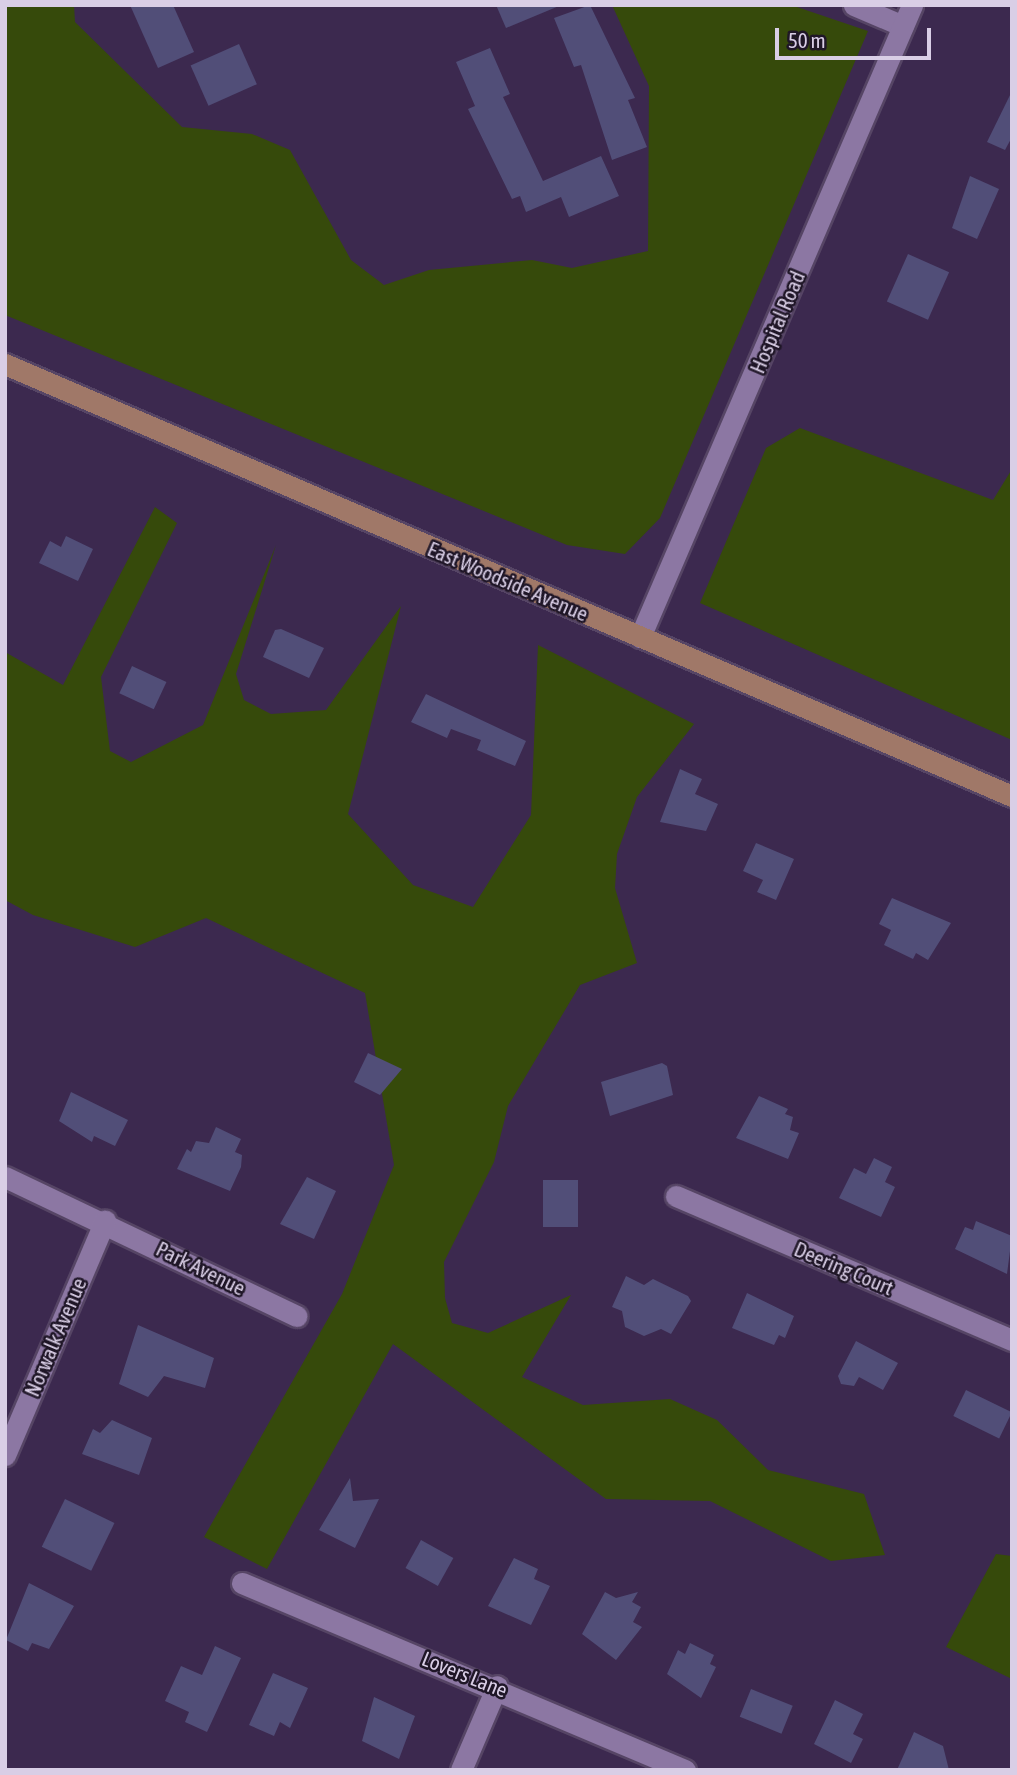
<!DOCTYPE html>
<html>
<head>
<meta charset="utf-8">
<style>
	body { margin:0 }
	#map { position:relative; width:1017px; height:1775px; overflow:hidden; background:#3c294f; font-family:"Asap Condensed",sans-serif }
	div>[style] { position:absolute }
	.green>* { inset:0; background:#364a0b }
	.building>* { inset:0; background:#514e78; transform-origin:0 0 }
	.roads { filter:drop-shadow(2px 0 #564565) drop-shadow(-2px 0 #564565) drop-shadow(0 2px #564565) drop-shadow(0 -2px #564565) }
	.minor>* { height:21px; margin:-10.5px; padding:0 10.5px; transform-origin:10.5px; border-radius:10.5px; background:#8c77a3 }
	.major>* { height:21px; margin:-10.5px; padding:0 10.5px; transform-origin:10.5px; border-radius:10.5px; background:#a07868 }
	span { translate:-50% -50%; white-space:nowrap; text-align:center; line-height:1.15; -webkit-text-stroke:5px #1f1627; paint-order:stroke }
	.street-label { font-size:21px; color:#d9cee6 }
	.frame { position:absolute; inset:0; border:7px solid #d9cee6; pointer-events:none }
	.scale { position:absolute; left:775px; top:28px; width:156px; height:32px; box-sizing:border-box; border:4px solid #d9cee6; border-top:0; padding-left:9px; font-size:21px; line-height:24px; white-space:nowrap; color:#d9cee6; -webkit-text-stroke:5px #1f1627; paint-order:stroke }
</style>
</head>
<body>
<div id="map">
	<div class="green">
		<div style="clip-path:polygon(5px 5px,74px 5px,75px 22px,182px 127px,252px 134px,290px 150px,351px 260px,384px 285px,429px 270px,532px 260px,572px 268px,648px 251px,649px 86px,612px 5px,791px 5px,868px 31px,660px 518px,625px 554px,567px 545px,5px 315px)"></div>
		<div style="clip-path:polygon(800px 428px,993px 500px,1012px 469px,1012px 740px,700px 603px,766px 448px)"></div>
		<div style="clip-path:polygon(155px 507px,177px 523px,101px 677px,110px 751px,131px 762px,203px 725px,276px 545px,236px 674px,244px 700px,271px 714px,326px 710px,401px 606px,348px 814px,413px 885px,473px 907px,531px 815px,538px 645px,694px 724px,637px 797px,617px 854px,615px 888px,637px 963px,580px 985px,508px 1106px,494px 1162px,444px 1262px,445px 1298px,452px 1323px,488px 1333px,571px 1295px,522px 1377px,583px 1405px,670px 1399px,717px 1420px,768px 1470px,864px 1494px,885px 1555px,831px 1561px,710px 1501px,606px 1499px,393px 1344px,267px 1569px,204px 1537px,342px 1294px,394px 1165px,365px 993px,206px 918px,135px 947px,33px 915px,5px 900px,5px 652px,63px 685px)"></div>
		<div style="clip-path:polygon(996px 1554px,1012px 1556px,1012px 1679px,946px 1647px)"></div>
	</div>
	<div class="building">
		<div style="clip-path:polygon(130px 5px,173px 5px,194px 52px,158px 68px)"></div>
		<div style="clip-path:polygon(496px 5px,559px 5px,559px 6px,506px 28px)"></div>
		<div style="clip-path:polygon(590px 5px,635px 98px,628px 100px,647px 147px,612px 160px,581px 65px,574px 67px,554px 18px)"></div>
		<div style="left:239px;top:44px;width:44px;height:53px;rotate:66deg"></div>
		<div style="clip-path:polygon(490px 48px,510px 94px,503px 97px,543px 181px,601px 156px,619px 196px,569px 217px,561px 197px,526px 212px,520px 196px,512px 199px,468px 109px,475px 106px,456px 62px)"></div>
		<div style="clip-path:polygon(1012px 91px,1012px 137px,1005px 150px,987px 142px)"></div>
		<div style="clip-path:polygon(970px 176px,999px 189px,977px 239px,952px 228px)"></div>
		<div style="left:908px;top:254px;width:45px;height:52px;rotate:24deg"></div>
		<div style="clip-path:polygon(66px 536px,93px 549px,78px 581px,39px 563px,50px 541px,61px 547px)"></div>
		<div style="clip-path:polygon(281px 629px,324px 648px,309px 678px,263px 657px,275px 630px)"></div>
		<div style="left:132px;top:666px;width:38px;height:30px;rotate:25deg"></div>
		<div style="clip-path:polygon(426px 694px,526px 741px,515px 766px,477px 750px,481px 740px,451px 729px,447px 738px,411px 722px)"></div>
		<div style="clip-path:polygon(680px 769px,702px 779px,695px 794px,718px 804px,706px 831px,660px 822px)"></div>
		<div style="clip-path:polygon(756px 843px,794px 859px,776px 900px,757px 892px,763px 880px,743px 871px)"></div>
		<div style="clip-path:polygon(892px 898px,951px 923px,928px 960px,916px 953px,913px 959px,884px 945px,891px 930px,879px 924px)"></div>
		<div style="clip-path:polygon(368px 1053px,402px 1069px,380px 1095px,354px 1082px)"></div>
		<div style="clip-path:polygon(662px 1063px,667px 1066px,673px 1095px,610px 1116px,601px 1082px)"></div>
		<div style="clip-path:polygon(71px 1092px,128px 1120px,115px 1146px,94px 1136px,92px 1142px,59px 1121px)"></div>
		<div style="clip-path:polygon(759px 1096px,788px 1109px,785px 1114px,793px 1117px,790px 1130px,799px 1133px,788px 1159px,736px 1138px)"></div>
		<div style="clip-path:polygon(216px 1127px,241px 1139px,235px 1152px,242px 1155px,241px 1167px,230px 1191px,177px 1169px,187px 1149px,191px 1152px,196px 1141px,209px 1143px)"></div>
		<div style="clip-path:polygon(874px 1158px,892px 1167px,885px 1182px,895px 1187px,881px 1217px,839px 1198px,854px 1168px,866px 1174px)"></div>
		<div style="clip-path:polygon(307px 1177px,336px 1191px,314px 1239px,280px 1224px)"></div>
		<div style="left:543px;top:1180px;width:35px;height:47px"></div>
		<div style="clip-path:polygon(976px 1221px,1012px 1236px,1007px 1274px,955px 1249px,965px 1227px,973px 1230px)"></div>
		<div style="clip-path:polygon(626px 1276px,644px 1285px,653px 1279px,688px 1296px,691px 1301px,671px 1334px,661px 1329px,644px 1336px,625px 1327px,622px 1311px,612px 1307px)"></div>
		<div style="clip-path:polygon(747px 1293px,794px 1316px,785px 1338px,779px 1335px,774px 1345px,732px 1328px)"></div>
		<div style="clip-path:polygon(138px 1325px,214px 1358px,205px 1388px,164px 1376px,148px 1397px,119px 1384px)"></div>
		<div style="clip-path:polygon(856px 1341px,898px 1363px,883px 1390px,859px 1377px,854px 1386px,841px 1384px,838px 1376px)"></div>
		<div style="left:966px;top:1390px;width:51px;height:29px;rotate:26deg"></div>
		<div style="clip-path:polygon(112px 1420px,152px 1438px,139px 1475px,82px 1454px,93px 1429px,100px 1433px)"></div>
		<div style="clip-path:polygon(350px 1478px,353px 1501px,379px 1499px,355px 1548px,319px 1530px)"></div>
		<div style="left:65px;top:1499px;width:55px;height:53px;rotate:26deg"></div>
		<div style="left:421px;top:1540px;width:37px;height:32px;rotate:29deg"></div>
		<div style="clip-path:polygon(514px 1558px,538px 1569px,534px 1579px,550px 1586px,531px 1625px,488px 1606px)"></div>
		<div style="clip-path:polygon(29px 1583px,74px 1606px,49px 1649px,32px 1643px,28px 1651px,6px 1640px)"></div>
		<div style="clip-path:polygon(605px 1592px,616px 1598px,638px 1592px,632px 1602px,641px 1607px,633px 1622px,642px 1627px,616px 1660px,582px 1634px)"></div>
		<div style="clip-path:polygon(690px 1643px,714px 1655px,710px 1664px,716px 1667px,701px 1698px,667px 1674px,678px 1650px,685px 1654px)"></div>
		<div style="clip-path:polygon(215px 1646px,241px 1658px,207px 1732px,185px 1722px,189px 1712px,165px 1701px,181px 1666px,202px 1675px)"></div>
		<div style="clip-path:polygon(273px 1673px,308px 1688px,290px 1728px,280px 1722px,274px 1736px,249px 1725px)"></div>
		<div style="left:751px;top:1689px;width:45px;height:30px;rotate:22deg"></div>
		<div style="clip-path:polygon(374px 1697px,415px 1716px,399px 1759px,362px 1741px)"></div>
		<div style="clip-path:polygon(835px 1700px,863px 1714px,853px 1734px,863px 1739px,851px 1763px,814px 1744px)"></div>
		<div style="clip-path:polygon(914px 1732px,943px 1746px,949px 1770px,897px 1770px)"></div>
	</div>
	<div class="roads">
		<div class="minor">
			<div style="left:854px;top:5px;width:53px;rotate:23.2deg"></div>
			<div style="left:640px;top:637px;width:688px;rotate:-66.71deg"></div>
			<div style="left:5px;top:1177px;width:323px;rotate:25.5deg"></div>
			<div style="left:676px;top:1196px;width:366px;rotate:23.2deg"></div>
			<div style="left:5px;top:1455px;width:255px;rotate:-66.9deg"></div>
			<div style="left:242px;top:1583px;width:481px;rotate:22.9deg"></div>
			<div style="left:461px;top:1770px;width:91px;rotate:-66.8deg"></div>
		</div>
		<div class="major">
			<div style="left:5px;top:364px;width:1096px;rotate:23.22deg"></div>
		</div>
	</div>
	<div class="street-label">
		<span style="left:777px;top:322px;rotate:-67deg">Hospital Road</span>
		<span style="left:508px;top:581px;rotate:23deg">East Woodside Avenue</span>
		<span style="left:201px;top:1268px;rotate:26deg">Park Avenue</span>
		<span style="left:844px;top:1268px;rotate:23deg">Deering Court</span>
		<span style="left:55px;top:1337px;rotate:-67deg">Norwalk Avenue</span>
		<span style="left:465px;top:1674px;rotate:22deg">Lovers Lane</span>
	</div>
	<div class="frame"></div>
	<div class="scale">50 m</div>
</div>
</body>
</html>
